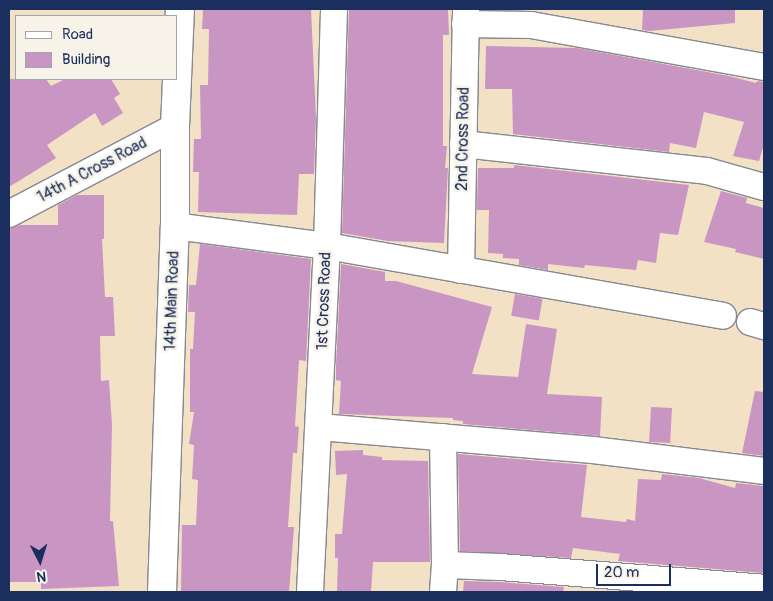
<!DOCTYPE html>
<html>
<head>
<meta charset="utf-8">
<style>
	body { margin:0 }
	#map { position:relative; width:773px; height:601px; overflow:hidden; background:#f2e1c5; font-family:Pangolin,sans-serif }
	div>[style] { position:absolute }
	.building>* { inset:0; background:#c996c4; transform-origin:0 0 }
	.roads { filter:drop-shadow(1px 0 #868892) drop-shadow(-1px 0 #868892) drop-shadow(0 1px #868892) drop-shadow(0 -1px #868892) }
	.minor>* { height:26px; margin:-13px; padding:0 13px; transform-origin:13px; border-radius:13px; background:#fff }
	.tertiary>* { height:28px; margin:-14px; padding:0 14px; transform-origin:14px; border-radius:14px; background:#fff }
	span { translate:-50% -50%; white-space:nowrap; text-align:center; line-height:1.15; -webkit-text-stroke:5px #f7f3e8; paint-order:stroke }
	.street-label { font-size:16px; color:#1b2f5e }
	.frame { position:absolute; inset:0; border:10px solid #1b2f5e; pointer-events:none }
	.legend { position:absolute; left:15px; top:15px; width:162px; height:65px; box-sizing:border-box; background:#f7f3e8; border:1px solid #9fa5b1; margin:0; padding:6px 9px; list-style:none; font-size:15px; color:#1b2f5e }
	.legend li { display:flex; align-items:center; gap:10px; height:25px }
	.legend b { width:25px; border:1px solid #9fa5b1 }
	.north { position:absolute; left:15px; top:536px; width:50px; height:50px; -webkit-text-stroke:4px #f7f3e8; paint-order:stroke; rotate:175deg; font-size:14px; font-weight:700; line-height:20px; text-align:center; color:#1b2f5e }
	.north::after { content:''; display:block; margin:auto; width:18px; height:22px; background:#1b2f5e; clip-path:polygon(50% 0,100% 100%,50% 72%,0 100%) }
	.scale { position:absolute; left:596px; top:564px; width:75px; height:22px; box-sizing:border-box; border:2px solid #1b2f5e; border-top:0; padding-left:6px; font-size:15px; line-height:18px; white-space:nowrap; color:#1b2f5e; -webkit-text-stroke:4px #f7f3e8; paint-order:stroke }
</style>
</head>
<body>
<div id="map">
	<div class="building">
		<div style="clip-path:polygon(203px 9px,311px 9px,316px 117px,314px 174px,299px 174px,297px 215px,198px 212px,199px 172px,193px 172px,194px 139px,201px 139px,200px 85px,208px 85px,209px 29px,202px 29px)"></div>
		<div style="clip-path:polygon(349px 9px,448px 9px,449px 35px,443px 35px,443px 146px,447px 146px,445px 168px,448px 168px,444px 243px,388px 241px,342px 233px)"></div>
		<div style="clip-path:polygon(643px 9px,735px 9px,735px 23px,649px 31px,642px 30px)"></div>
		<div style="clip-path:polygon(486px 46px,577px 48px,729px 76px,756px 83px,757px 81px,764px 82px,764px 144px,759px 161px,733px 156px,744px 122px,704px 112px,696px 148px,670px 143px,669px 152px,513px 134px,512px 89px,485px 89px)"></div>
		<div style="clip-path:polygon(9px 79px,46px 79px,51px 86px,65px 79px,111px 79px,120px 94px,114px 98px,123px 113px,102px 126px,95px 113px,47px 145px,56px 158px,9px 187px)"></div>
		<div style="clip-path:polygon(514px 165px,689px 185px,678px 235px,660px 233px,656px 263px,638px 260px,636px 270px,585px 265px,584px 268px,548px 264px,548px 270px,519px 265px,519px 259px,503px 258px,503px 254px,488px 253px,489px 210px,477px 210px,478px 168px,514px 168px)"></div>
		<div style="clip-path:polygon(721px 191px,747px 198px,746px 203px,764px 208px,764px 259px,735px 252px,736px 249px,704px 242px)"></div>
		<div style="clip-path:polygon(77px 195px,104px 195px,104px 239px,102px 239px,105px 297px,113px 297px,115px 336px,100px 336px,101px 381px,109px 380px,112px 425px,110px 521px,113px 521px,119px 586px,41px 589px,41px 582px,9px 582px,9px 229px,20px 225px,58px 225px,58px 205px)"></div>
		<div style="clip-path:polygon(200px 244px,311px 259px,306px 361px,299px 360px,295px 426px,299px 427px,297px 453px,293px 453px,288px 527px,294px 527px,289px 592px,181px 592px,182px 525px,196px 525px,198px 480px,192px 479px,194px 445px,189px 444px,194px 412px,190px 412px,190px 349px,193px 349px,195px 312px,188px 312px,189px 285px,196px 285px)"></div>
		<div style="clip-path:polygon(341px 264px,385px 272px,385px 281px,396px 281px,492px 307px,472px 374px,518px 377px,526px 324px,557px 329px,547px 394px,602px 397px,600px 436px,463px 424px,463px 421px,453px 420px,453px 418px,339px 414px,341px 381px,336px 380px,336px 365px)"></div>
		<div style="left:515px;top:294px;width:28px;height:22px;rotate:10deg"></div>
		<div style="clip-path:polygon(755px 391px,764px 392px,764px 456px,742px 453px)"></div>
		<div style="left:651px;top:407px;width:21px;height:35px;rotate:3deg"></div>
		<div style="clip-path:polygon(363px 450px,363px 455px,382px 457px,382px 460px,428px 461px,430px 562px,373px 562px,371px 592px,337px 591px,338px 558px,335px 558px,335px 534px,342px 534px,347px 474px,336px 475px,335px 451px)"></div>
		<div style="clip-path:polygon(458px 454px,587px 465px,581px 517px,626px 522px,627px 519px,635px 521px,638px 479px,661px 480px,662px 474px,699px 478px,735px 488px,736px 483px,764px 486px,764px 573px,618px 561px,620px 554px,573px 548px,571px 558px,460px 551px)"></div>
		<div style="clip-path:polygon(464px 581px,499px 582px,564px 587px,563px 592px,463px 592px)"></div>
	</div>
	<div class="roads">
		<div class="minor">
			<div style="left:465px;top:24px;width:66px;rotate:0.9deg"></div>
			<div style="left:531px;top:25px;width:237px;rotate:10.2deg"></div>
			<div style="left:463px;top:144px;width:245px;rotate:6.3deg"></div>
			<div style="left:707px;top:171px;width:59px;rotate:15.7deg"></div>
			<div style="left:9px;top:214px;width:187px;rotate:-27.7deg"></div>
			<div style="left:175px;top:226px;width:153px;rotate:7.5deg"></div>
			<div style="left:327px;top:246px;width:402px;rotate:10deg"></div>
			<div style="left:461px;top:270px;width:261px;rotate:-88.9deg"></div>
			<div style="left:750px;top:322px;width:15px;rotate:16deg"></div>
			<div style="left:319px;top:427px;width:275px;rotate:4.8deg"></div>
			<div style="left:593px;top:450px;width:172px;rotate:7deg"></div>
			<div style="left:443px;top:437px;width:128px;rotate:89.1deg"></div>
			<div style="left:310px;top:592px;width:346px;rotate:-87.2deg"></div>
			<div style="left:327px;top:246px;width:237px;rotate:-88.3deg"></div>
			<div style="left:443px;top:592px;width:27px;rotate:-86deg"></div>
			<div style="left:445px;top:565px;width:55px;rotate:2.1deg"></div>
			<div style="left:500px;top:567px;width:265px;rotate:4.5deg"></div>
		</div>
		<div class="tertiary">
			<div style="left:162px;top:592px;width:366px;rotate:-88deg"></div>
			<div style="left:175px;top:226px;width:99px;rotate:-90deg"></div>
			<div style="left:175px;top:127px;width:118px;rotate:-87.6deg"></div>
		</div>
	</div>
	<div class="street-label">
		<span style="left:463px;top:139px;rotate:-89deg">2nd Cross Road</span>
		<span style="left:92px;top:170px;rotate:-28deg">14th A Cross Road</span>
		<span style="left:172px;top:301px;rotate:-88deg">14th Main Road</span>
		<span style="left:324px;top:301px;rotate:-88deg">1st Cross Road</span>
	</div>
	<div class="frame"></div>
	<ul class="legend">
	<li><b style="height:6px;background:#fff"></b>Road</li>
	<li><b style="height:14px;background:#c996c4"></b>Building</li>
	</ul>
	<div class="north">N</div>
	<div class="scale">20 m</div>
</div>
</body>
</html>
